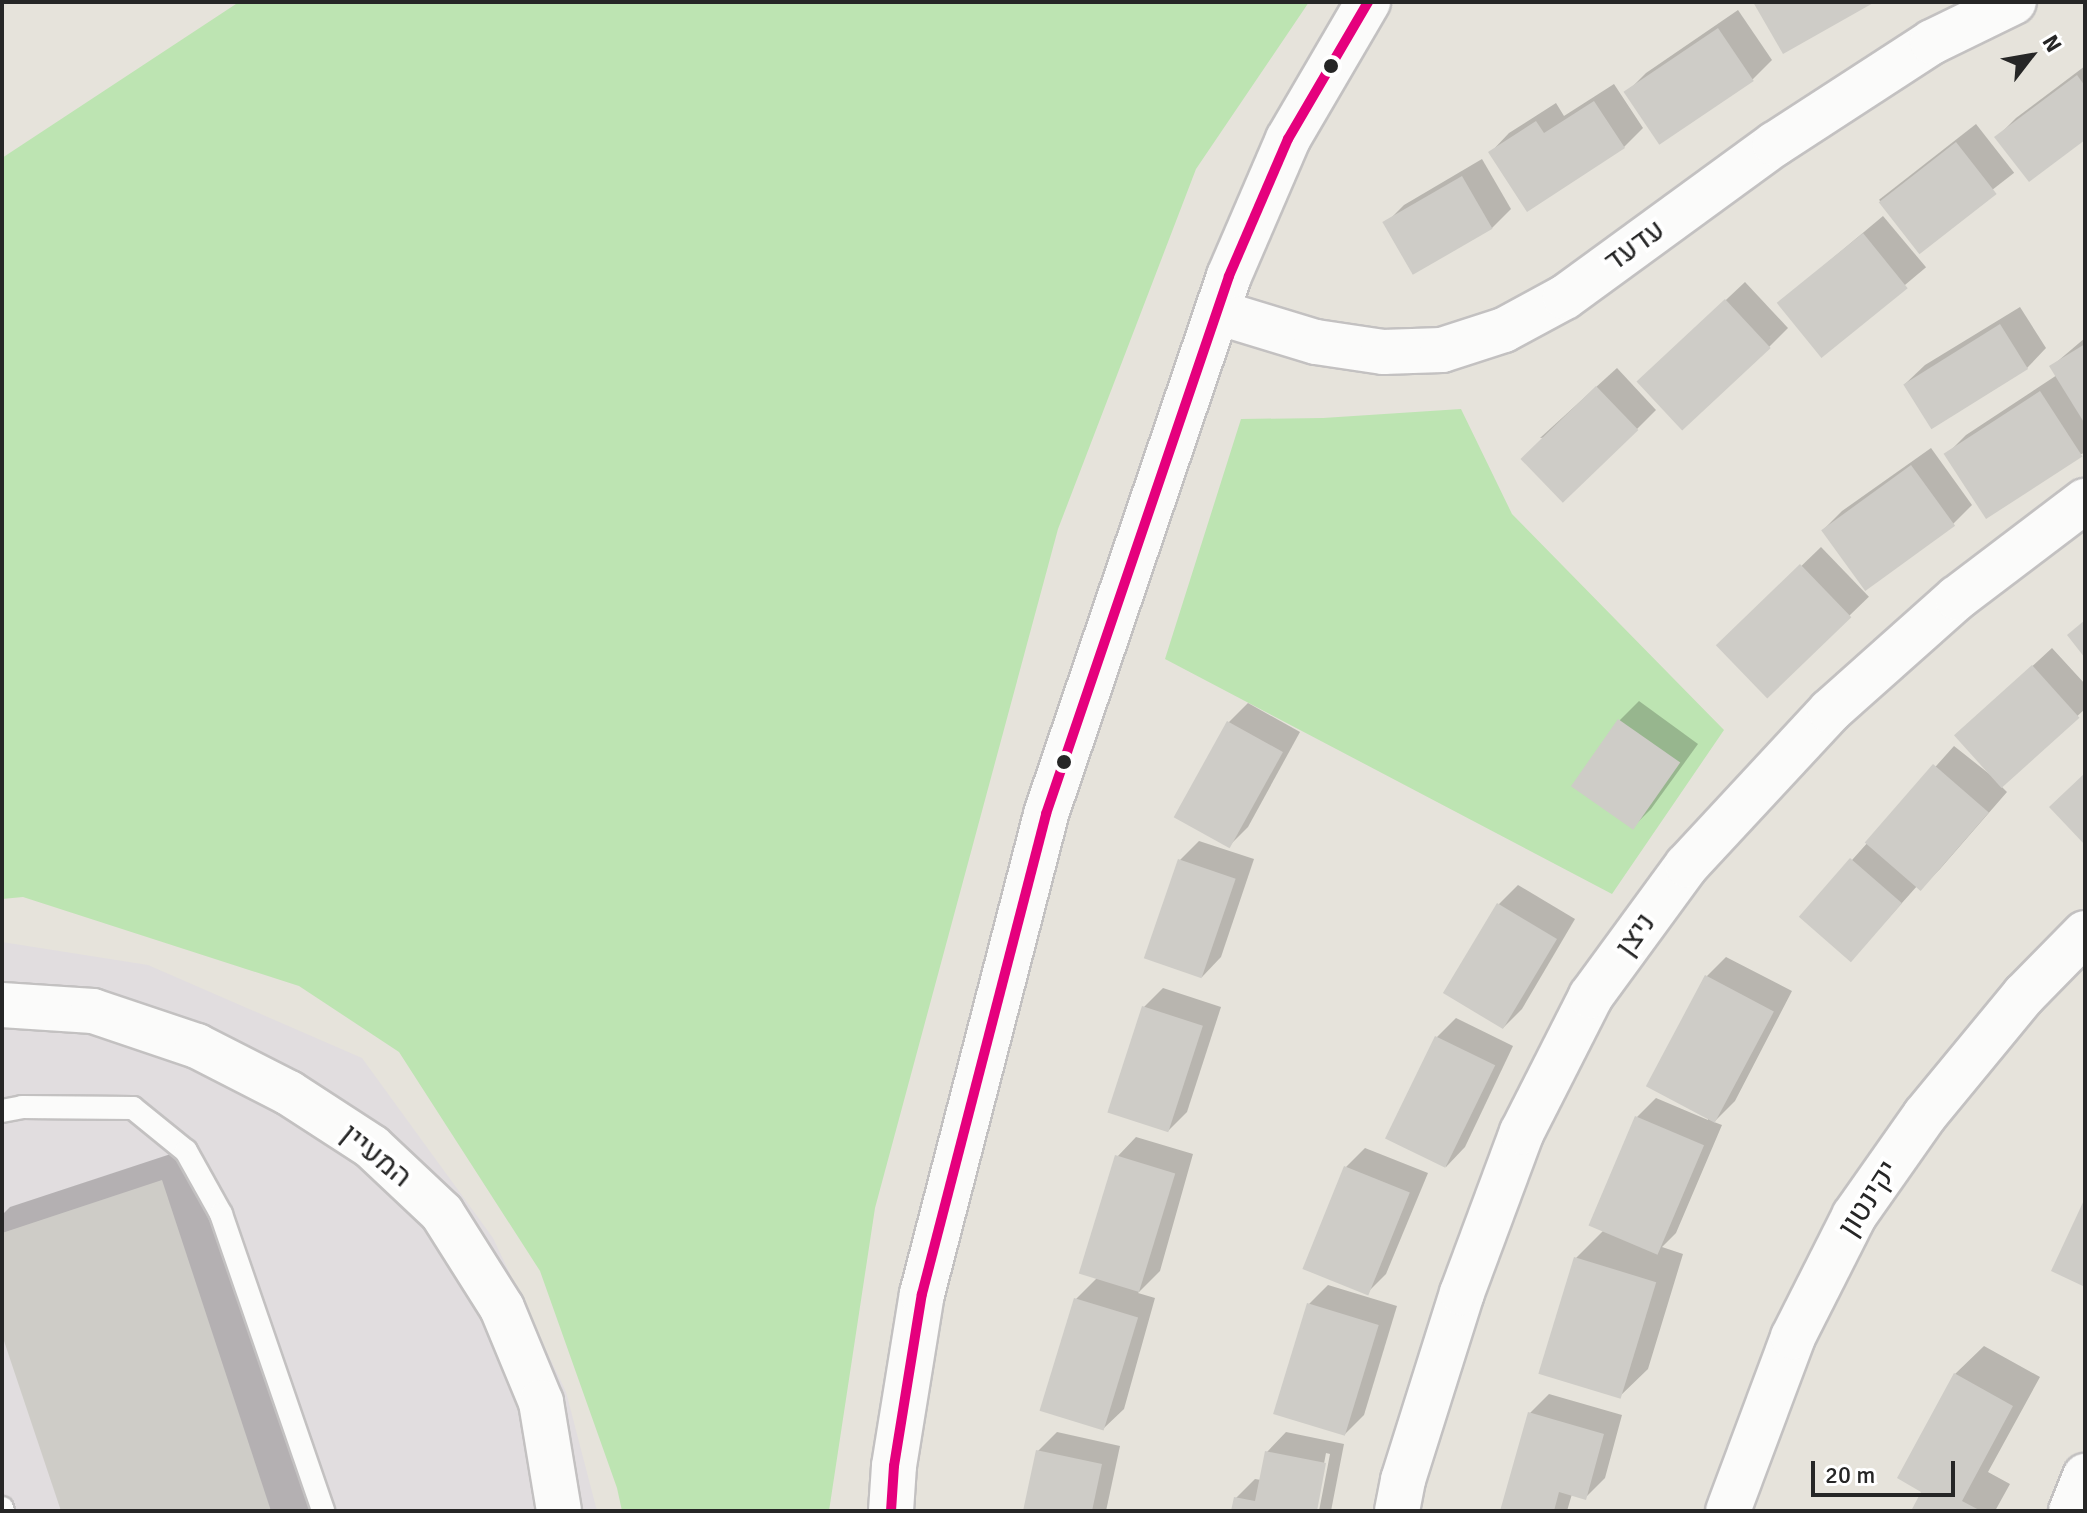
<!DOCTYPE html>
<html>
<head>
<meta charset="utf-8">
<style>
	body { margin:0 }
	#map { position:relative; width:2087px; height:1513px; overflow:hidden; background:#e6e3db; font-family:Signika,Heebo,sans-serif }
	div>[style] { position:absolute }
	.industrial>* { inset:0; background:#e1dddf }
	.green>* { inset:0; background:#bde4b2 }
	.shadow>* { inset:0; background:#0003; transform-origin:0 0 }
	.building>* { inset:0; background:#ceccc7; transform-origin:0 0 }
	.roads { filter:drop-shadow(2px 0 #c3c1c1) drop-shadow(-2px 0 #c3c1c1) drop-shadow(0 2px #c3c1c1) drop-shadow(0 -2px #c3c1c1) }
	.service>* { height:22px; margin:-11px; padding:0 11px; transform-origin:11px; border-radius:11px; background:#fbfbfa }
	.minor>* { height:44px; margin:-22px; padding:0 22px; transform-origin:22px; border-radius:22px; background:#fbfbfa }
	.tertiary>* { height:44px; margin:-22px; padding:0 22px; transform-origin:22px; border-radius:22px; background:#fbfbfa }
	.bus-1>* { height:10px; margin:-5px; padding:0 5px; transform-origin:5px; border-radius:5px; background:#e5007d }
	.dots>* { width:22px; height:22px; translate:-50% -50%; box-sizing:border-box; border:4px solid #fff; border-radius:50% }
	span { translate:-50% -50%; white-space:nowrap; text-align:center; line-height:1.15; -webkit-text-stroke:8px #fff; paint-order:stroke }
	.street-label { font-size:30px; color:#262626 }
	.frame { position:absolute; inset:0; border:4px solid #262626; pointer-events:none }
	.north { position:absolute; left:1991px; top:16px; width:80px; height:80px; -webkit-text-stroke:6px #fff; paint-order:stroke; rotate:59deg; font-size:22px; font-weight:700; line-height:32px; text-align:center; color:#262626 }
	.north::after { content:''; display:block; margin:auto; width:28px; height:36px; background:#262626; clip-path:polygon(50% 0,100% 100%,50% 72%,0 100%) }
	.scale { position:absolute; left:1811px; top:1461px; width:144px; height:36px; box-sizing:border-box; border:4px solid #262626; border-top:0; padding-left:10px; font-size:24px; line-height:28px; white-space:nowrap; color:#262626; -webkit-text-stroke:6px #fff; paint-order:stroke }
</style>
</head>
<body>
<div id="map">
	<div class="industrial">
		<div style="clip-path:polygon(2px 942px,148px 965px,362px 1058px,493px 1238px,566px 1392px,597px 1511px,2px 1511px)"></div>
	</div>
	<div class="green">
		<div style="clip-path:polygon(239px 2px,1309px 2px,1196px 169px,1058px 529px,875px 1208px,829px 1511px,622px 1511px,617px 1488px,540px 1271px,399px 1052px,299px 986px,23px 897px,2px 899px,2px 158px)"></div>
		<div style="clip-path:polygon(1461px 409px,1512px 514px,1724px 730px,1612px 894px,1165px 659px,1241px 419px,1323px 418px)"></div>
	</div>
	<div class="shadow">
		<div style="clip-path:polygon(1738px 10px,1772px 60px,1753px 79px,1661px 142px,1627px 92px,1646px 73px)"></div>
		<div style="clip-path:polygon(2085px 66px,2085px 138px,1997px 137px,2016px 118px)"></div>
		<div style="clip-path:polygon(1614px 84px,1643px 128px,1624px 147px,1490px 153px,1509px 133px,1556px 103px,1564px 116px)"></div>
		<div style="left:1976px;top:124px;width:62px;height:123px;rotate:52deg"></div>
		<div style="clip-path:polygon(1482px 159px,1511px 209px,1492px 228px,1385px 224px,1404px 205px)"></div>
		<div style="left:1883px;top:216px;width:67px;height:136px;rotate:50deg"></div>
		<div style="clip-path:polygon(1745px 282px,1788px 328px,1769px 347px,1659px 363px)"></div>
		<div style="clip-path:polygon(2020px 307px,2046px 348px,2027px 368px,1905px 384px,1925px 365px)"></div>
		<div style="clip-path:polygon(2085px 338px,2085px 451px,2082px 454px,1947px 454px,1966px 435px,2057px 375px,2052px 366px)"></div>
		<div style="clip-path:polygon(1617px 368px,1656px 410px,1637px 429px,1540px 438px)"></div>
		<div style="clip-path:polygon(1931px 448px,1972px 505px,1953px 524px,1823px 530px,1842px 511px)"></div>
		<div style="left:1821px;top:547px;width:69px;height:142px;rotate:46deg"></div>
		<div style="clip-path:polygon(2052px 648px,2085px 684px,2085px 709px,2001px 786px,2007px 792px,1940px 869px,1921px 888px,1918px 885px,1852px 959px,1802px 916px,1954px 746px,2002px 784px,1977px 717px)"></div>
		<div style="clip-path:polygon(1639px 701px,1698px 744px,1651px 809px,1632px 828px,1620px 720px)"></div>
		<div style="clip-path:polygon(1248px 703px,1300px 732px,1248px 827px,1229px 846px,1229px 722px)"></div>
		<div style="clip-path:polygon(1199px 841px,1254px 859px,1221px 957px,1202px 977px,1180px 860px)"></div>
		<div style="clip-path:polygon(1518px 885px,1575px 919px,1522px 1009px,1503px 1028px,1499px 904px)"></div>
		<div style="clip-path:polygon(1726px 957px,1792px 991px,1735px 1101px,1714px 1122px,1722px 1125px,1676px 1233px,1662px 1247px,1683px 1254px,1648px 1369px,1619px 1397px,1576px 1258px,1604px 1230px,1637px 1117px,1656px 1098px,1708px 1120px,1707px 976px)"></div>
		<div style="clip-path:polygon(1163px 988px,1221px 1007px,1187px 1112px,1168px 1131px,1144px 1007px)"></div>
		<div style="clip-path:polygon(1456px 1018px,1513px 1046px,1465px 1147px,1446px 1167px,1437px 1037px)"></div>
		<div style="clip-path:polygon(1136px 1137px,1193px 1154px,1160px 1271px,1138px 1293px,1155px 1298px,1124px 1409px,1104px 1428px,1076px 1299px,1098px 1277px,1117px 1157px)"></div>
		<div style="clip-path:polygon(198px 1145px,319px 1511px,63px 1511px,2px 1328px,2px 1215px,10px 1207px)"></div>
		<div style="clip-path:polygon(1365px 1148px,1428px 1173px,1386px 1274px,1367px 1293px,1346px 1167px)"></div>
		<div style="clip-path:polygon(1328px 1285px,1397px 1306px,1364px 1415px,1345px 1434px,1309px 1304px)"></div>
		<div style="clip-path:polygon(1984px 1346px,2040px 1377px,1988px 1472px,2010px 1484px,1995px 1511px,1913px 1511px,1924px 1491px,1955px 1374px)"></div>
		<div style="clip-path:polygon(1549px 1394px,1622px 1415px,1605px 1478px,1586px 1497px,1572px 1494px,1567px 1511px,1503px 1511px,1530px 1413px)"></div>
		<div style="clip-path:polygon(1057px 1432px,1120px 1446px,1106px 1511px,1025px 1511px,1038px 1451px)"></div>
		<div style="clip-path:polygon(1286px 1432px,1344px 1444px,1331px 1511px,1319px 1511px,1330px 1454px,1326px 1453px,1315px 1511px,1233px 1511px,1236px 1498px,1255px 1479px,1261px 1480px,1267px 1452px)"></div>
	</div>
	<div class="building">
		<div style="clip-path:polygon(1753px 2px,1875px 2px,1783px 54px)"></div>
		<div style="left:1718px;top:28px;width:64px;height:114px;rotate:56deg"></div>
		<div style="clip-path:polygon(2077px 75px,2085px 86px,2085px 140px,2029px 182px,1994px 137px)"></div>
		<div style="clip-path:polygon(1594px 101px,1625px 148px,1527px 212px,1488px 152px,1536px 121px,1544px 133px)"></div>
		<div style="left:1956px;top:142px;width:66px;height:98px;rotate:52deg"></div>
		<div style="left:1462px;top:176px;width:61px;height:92px;rotate:60deg"></div>
		<div style="left:1863px;top:233px;width:71px;height:111px;rotate:51deg"></div>
		<div style="left:1725px;top:299px;width:67px;height:121px;rotate:47deg"></div>
		<div style="left:2000px;top:324px;width:53px;height:114px;rotate:58deg"></div>
		<div style="clip-path:polygon(2085px 344px,2085px 424px,2049px 366px)"></div>
		<div style="left:1596px;top:386px;width:61px;height:105px;rotate:46deg"></div>
		<div style="left:2040px;top:391px;width:78px;height:115px;rotate:57deg"></div>
		<div style="left:1911px;top:465px;width:75px;height:111px;rotate:54deg"></div>
		<div style="left:1800px;top:564px;width:74px;height:117px;rotate:46deg"></div>
		<div style="clip-path:polygon(2085px 620px,2085px 658px,2067px 635px)"></div>
		<div style="left:2032px;top:665px;width:71px;height:105px;rotate:48deg"></div>
		<div style="left:1618px;top:719px;width:76px;height:82px;rotate:35deg"></div>
		<div style="left:1227px;top:721px;width:64px;height:110px;rotate:29deg"></div>
		<div style="left:1933px;top:764px;width:74px;height:104px;rotate:41deg"></div>
		<div style="clip-path:polygon(2085px 773px,2085px 845px,2049px 807px)"></div>
		<div style="left:1850px;top:858px;width:69px;height:78px;rotate:41deg"></div>
		<div style="left:1178px;top:859px;width:61px;height:105px;rotate:19deg"></div>
		<div style="left:1497px;top:903px;width:70px;height:105px;rotate:31deg"></div>
		<div style="left:1705px;top:975px;width:78px;height:126px;rotate:28deg"></div>
		<div style="left:1142px;top:1006px;width:64px;height:112px;rotate:18deg"></div>
		<div style="left:1435px;top:1036px;width:67px;height:114px;rotate:26deg"></div>
		<div style="left:1635px;top:1116px;width:75px;height:119px;rotate:23deg"></div>
		<div style="left:1115px;top:1155px;width:63px;height:124px;rotate:17deg"></div>
		<div style="left:1344px;top:1166px;width:71px;height:111px;rotate:22deg"></div>
		<div style="clip-path:polygon(162px 1180px,271px 1511px,61px 1511px,2px 1335px,2px 1233px)"></div>
		<div style="clip-path:polygon(2085px 1198px,2085px 1287px,2051px 1271px)"></div>
		<div style="left:1574px;top:1257px;width:86px;height:122px;rotate:17deg"></div>
		<div style="left:1074px;top:1298px;width:67px;height:118px;rotate:17deg"></div>
		<div style="left:1307px;top:1303px;width:75px;height:116px;rotate:17deg"></div>
		<div style="clip-path:polygon(1954px 1373px,2013px 1406px,1962px 1501px,1981px 1511px,1911px 1511px,1921px 1492px,1897px 1478px)"></div>
		<div style="clip-path:polygon(1528px 1412px,1604px 1434px,1586px 1500px,1559px 1492px,1554px 1511px,1500px 1511px)"></div>
		<div style="clip-path:polygon(1036px 1450px,1102px 1464px,1092px 1511px,1023px 1511px)"></div>
		<div style="clip-path:polygon(1265px 1451px,1326px 1463px,1317px 1511px,1231px 1511px,1234px 1497px,1255px 1501px)"></div>
	</div>
	<div class="roads">
		<div class="service">
			<div style="left:2px;top:1111px;width:20px;rotate:-11deg"></div>
			<div style="left:22px;top:1107px;width:111px;rotate:0.5deg"></div>
			<div style="left:133px;top:1108px;width:68px;rotate:39.1deg"></div>
			<div style="left:186px;top:1151px;width:72px;rotate:60.9deg"></div>
			<div style="left:221px;top:1214px;width:314px;rotate:71deg"></div>
			<div style="left:2px;top:1508px;width:3px;rotate:72deg"></div>
		</div>
		<div class="minor">
			<div style="left:1217px;top:312px;width:103px;rotate:16.9deg"></div>
			<div style="left:1316px;top:342px;width:68px;rotate:8.5deg"></div>
			<div style="left:1383px;top:352px;width:59px;rotate:-1.9deg"></div>
			<div style="left:1442px;top:350px;width:65px;rotate:-17.9deg"></div>
			<div style="left:1504px;top:330px;width:69px;rotate:-28.4deg"></div>
			<div style="left:1565px;top:297px;width:260px;rotate:-36.1deg"></div>
			<div style="left:1775px;top:144px;width:187px;rotate:-33deg"></div>
			<div style="left:1932px;top:42px;width:91px;rotate:-26deg"></div>
			<div style="left:2px;top:1005px;width:91px;rotate:3.8deg"></div>
			<div style="left:93px;top:1011px;width:110px;rotate:18.6deg"></div>
			<div style="left:197px;top:1046px;width:103px;rotate:27.1deg"></div>
			<div style="left:289px;top:1093px;width:99px;rotate:33deg"></div>
			<div style="left:372px;top:1147px;width:96px;rotate:43.3deg"></div>
			<div style="left:442px;top:1213px;width:112px;rotate:57.7deg"></div>
			<div style="left:502px;top:1308px;width:102px;rotate:67.5deg"></div>
			<div style="left:541px;top:1402px;width:110px;rotate:80.6deg"></div>
			<div style="left:891px;top:1511px;width:45px;rotate:-86.2deg"></div>
			<div style="left:894px;top:1466px;width:174px;rotate:-80.8deg"></div>
			<div style="left:922px;top:1294px;width:496px;rotate:-75.5deg"></div>
			<div style="left:1046px;top:814px;width:568px;rotate:-71.21deg"></div>
			<div style="left:1229px;top:276px;width:149px;rotate:-66.7deg"></div>
			<div style="left:1288px;top:139px;width:159px;rotate:-59.7deg"></div>
			<div style="left:1397px;top:1511px;width:32px;rotate:-79deg"></div>
			<div style="left:1403px;top:1480px;width:196px;rotate:-72.5deg"></div>
			<div style="left:1462px;top:1293px;width:172px;rotate:-69.6deg"></div>
			<div style="left:1522px;top:1132px;width:153px;rotate:-63.1deg"></div>
			<div style="left:1591px;top:996px;width:162px;rotate:-53.8deg"></div>
			<div style="left:1687px;top:865px;width:210px;rotate:-47.1deg"></div>
			<div style="left:1830px;top:711px;width:170px;rotate:-41.7deg"></div>
			<div style="left:1957px;top:598px;width:161px;rotate:-37.2deg"></div>
			<div style="left:2071px;top:1511px;width:38px;rotate:-68deg"></div>
		</div>
		<div class="tertiary">
			<div style="left:1728px;top:1511px;width:186px;rotate:-69.5deg"></div>
			<div style="left:1793px;top:1337px;width:136px;rotate:-63.2deg"></div>
			<div style="left:1854px;top:1216px;width:123px;rotate:-54.9deg"></div>
			<div style="left:1925px;top:1115px;width:156px;rotate:-50.5deg"></div>
			<div style="left:2024px;top:995px;width:87px;rotate:-45.5deg"></div>
		</div>
	</div>
	<div class="bus-1">
		<div style="left:891px;top:1511px;width:45px;rotate:-86.2deg"></div>
		<div style="left:894px;top:1466px;width:174px;rotate:-80.8deg"></div>
		<div style="left:922px;top:1294px;width:496px;rotate:-75.5deg"></div>
		<div style="left:1046px;top:814px;width:568px;rotate:-71.21deg"></div>
		<div style="left:1229px;top:276px;width:149px;rotate:-66.7deg"></div>
		<div style="left:1288px;top:139px;width:159px;rotate:-59.7deg"></div>
	</div>
	<div class="dots">
		<div style="left:1331px;top:66px;background:#262626"></div>
		<div style="left:1064px;top:762px;background:#262626"></div>
	</div>
	<div class="street-label">
		<span style="left:1635px;top:246px;rotate:-36deg">עדעד</span>
		<span style="left:1636px;top:935px;rotate:-54deg">ניצן</span>
		<span style="left:376px;top:1156px;rotate:39deg">המעיין</span>
		<span style="left:1869px;top:1199px;rotate:-57deg">יקינטון</span>
	</div>
	<div class="frame"></div>
	<div class="north">N</div>
	<div class="scale">20 m</div>
</div>
</body>
</html>
